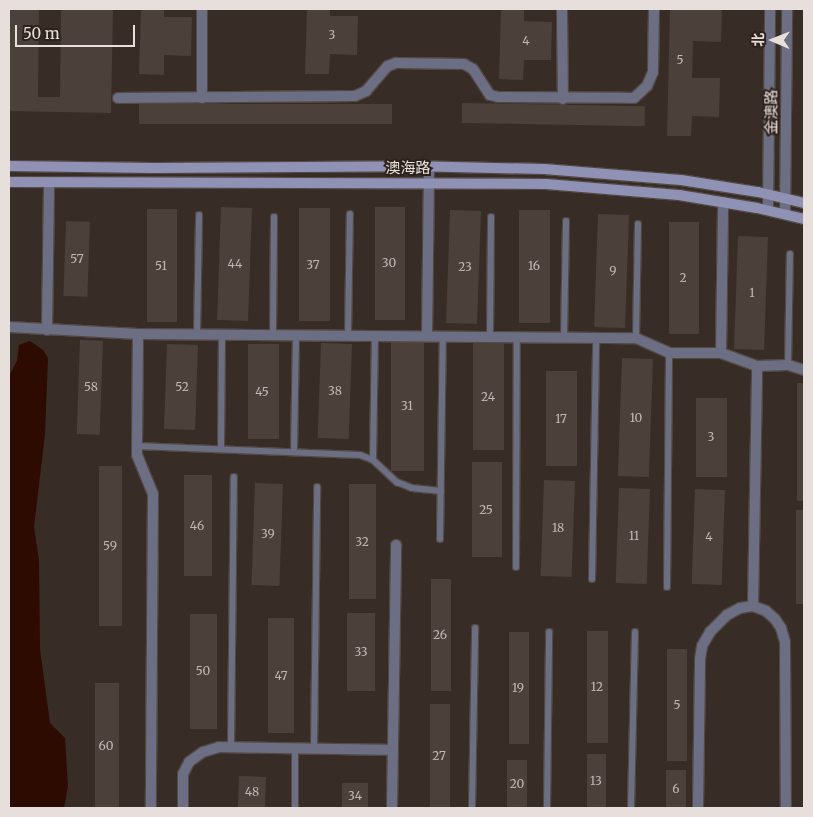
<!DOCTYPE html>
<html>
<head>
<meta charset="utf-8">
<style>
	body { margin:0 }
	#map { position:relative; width:813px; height:817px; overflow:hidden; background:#372c26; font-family:Merriweather,"Noto Sans SC",serif }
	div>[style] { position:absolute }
	.water>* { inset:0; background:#2d0b00 }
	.building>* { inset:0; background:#4c403a; transform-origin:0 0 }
	.roads { filter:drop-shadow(1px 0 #534943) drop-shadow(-1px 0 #534943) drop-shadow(0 1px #534943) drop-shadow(0 -1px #534943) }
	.service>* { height:6px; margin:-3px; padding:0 3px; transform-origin:3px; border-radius:3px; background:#6c6e84 }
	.minor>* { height:10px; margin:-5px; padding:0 5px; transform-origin:5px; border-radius:5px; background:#6c6e84 }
	.tertiary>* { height:10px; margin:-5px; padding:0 5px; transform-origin:5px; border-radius:5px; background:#6c6e84 }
	.secondary>* { height:10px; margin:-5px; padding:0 5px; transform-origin:5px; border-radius:5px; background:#8f91b5 }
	span { translate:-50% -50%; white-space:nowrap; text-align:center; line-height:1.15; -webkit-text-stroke:4px #2d221c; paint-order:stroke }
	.number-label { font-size:12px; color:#c0b7b3 }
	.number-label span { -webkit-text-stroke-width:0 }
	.street-label { font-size:15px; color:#e7dfdb }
	.frame { position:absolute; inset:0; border:10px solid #e7dfdb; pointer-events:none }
	.north { position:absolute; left:748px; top:15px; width:50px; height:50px; -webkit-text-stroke:4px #2d221c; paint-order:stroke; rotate:271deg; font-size:14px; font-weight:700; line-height:20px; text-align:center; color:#e7dfdb }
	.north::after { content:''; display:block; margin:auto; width:18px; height:22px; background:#e7dfdb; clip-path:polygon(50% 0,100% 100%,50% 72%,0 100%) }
	.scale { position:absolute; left:15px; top:25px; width:120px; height:22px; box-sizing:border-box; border:2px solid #e7dfdb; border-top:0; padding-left:6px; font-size:15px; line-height:18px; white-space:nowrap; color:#e7dfdb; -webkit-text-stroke:4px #2d221c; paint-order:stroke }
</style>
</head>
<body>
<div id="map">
	<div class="water">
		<div style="clip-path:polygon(30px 341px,43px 350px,48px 358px,45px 434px,34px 527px,39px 560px,40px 649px,50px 723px,65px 738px,68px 786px,64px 808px,9px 808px,9px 376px,17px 361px,19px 345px)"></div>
	</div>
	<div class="building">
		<div style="clip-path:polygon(9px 9px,39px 9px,38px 97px,60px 97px,61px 9px,113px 9px,111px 113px,9px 111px)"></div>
		<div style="clip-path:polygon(141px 9px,164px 9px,164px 17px,192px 17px,191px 56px,164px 55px,164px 75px,139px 74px)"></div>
		<div style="clip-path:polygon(307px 9px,330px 9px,330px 16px,358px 16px,357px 55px,330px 54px,329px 74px,305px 74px)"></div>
		<div style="clip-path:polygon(501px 9px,524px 9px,524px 21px,552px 22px,551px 60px,524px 60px,523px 80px,499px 79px)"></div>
		<div style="clip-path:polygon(670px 9px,722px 9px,721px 42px,693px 41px,692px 78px,720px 78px,719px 117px,692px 116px,691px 136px,667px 136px)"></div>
		<div style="left:462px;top:103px;width:183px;height:20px;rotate:1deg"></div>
		<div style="left:139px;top:104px;width:253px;height:20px"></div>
		<div style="left:221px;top:207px;width:31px;height:113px;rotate:2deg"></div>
		<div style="left:375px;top:207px;width:30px;height:113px"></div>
		<div style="left:299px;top:208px;width:31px;height:113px"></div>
		<div style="left:147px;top:209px;width:30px;height:113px"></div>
		<div style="left:450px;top:210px;width:31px;height:113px;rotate:2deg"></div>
		<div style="left:519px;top:210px;width:31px;height:113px"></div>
		<div style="left:598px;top:214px;width:31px;height:113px;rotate:2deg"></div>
		<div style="left:66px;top:221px;width:24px;height:75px;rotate:2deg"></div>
		<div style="left:669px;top:222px;width:30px;height:112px"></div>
		<div style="left:738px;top:236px;width:30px;height:113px;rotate:2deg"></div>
		<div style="left:80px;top:340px;width:23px;height:94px;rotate:2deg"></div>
		<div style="left:391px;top:342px;width:33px;height:129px"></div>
		<div style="left:321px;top:343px;width:31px;height:95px;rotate:2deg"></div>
		<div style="left:473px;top:343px;width:31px;height:107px"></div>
		<div style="left:167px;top:344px;width:31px;height:85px;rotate:2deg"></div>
		<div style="left:248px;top:344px;width:31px;height:95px"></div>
		<div style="left:622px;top:358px;width:31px;height:118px;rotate:2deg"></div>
		<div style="left:546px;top:371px;width:31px;height:95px"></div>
		<div style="left:797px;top:383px;width:7px;height:118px"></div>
		<div style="left:696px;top:398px;width:31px;height:79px"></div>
		<div style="left:472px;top:462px;width:30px;height:95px"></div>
		<div style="left:99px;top:466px;width:23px;height:160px"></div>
		<div style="left:184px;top:475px;width:28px;height:101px"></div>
		<div style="left:544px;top:480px;width:31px;height:96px;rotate:2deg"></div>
		<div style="left:255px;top:483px;width:28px;height:102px;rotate:2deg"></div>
		<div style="left:349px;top:484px;width:27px;height:115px"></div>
		<div style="left:619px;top:488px;width:31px;height:95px;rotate:2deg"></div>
		<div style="left:695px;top:489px;width:30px;height:95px;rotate:2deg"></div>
		<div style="left:796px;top:510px;width:8px;height:94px"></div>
		<div style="left:431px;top:579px;width:20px;height:112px"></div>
		<div style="left:347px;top:613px;width:28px;height:78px"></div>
		<div style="left:190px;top:614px;width:27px;height:115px"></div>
		<div style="left:268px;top:618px;width:26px;height:115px"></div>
		<div style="left:587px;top:631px;width:21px;height:112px"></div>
		<div style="left:509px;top:632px;width:20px;height:112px"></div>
		<div style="left:667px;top:649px;width:20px;height:112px"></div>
		<div style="left:95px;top:683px;width:24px;height:125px"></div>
		<div style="left:430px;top:704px;width:20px;height:104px"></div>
		<div style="left:587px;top:754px;width:19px;height:54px"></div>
		<div style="left:507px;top:760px;width:20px;height:48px"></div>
		<div style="left:666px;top:770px;width:20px;height:38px"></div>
		<div style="left:239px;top:776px;width:27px;height:32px;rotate:2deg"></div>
		<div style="left:342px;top:783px;width:26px;height:25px"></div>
	</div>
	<div class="roads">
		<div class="service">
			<div style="left:197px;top:334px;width:119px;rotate:-89deg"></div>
			<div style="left:273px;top:334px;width:117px;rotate:-89.5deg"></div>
			<div style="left:348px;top:335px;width:121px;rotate:-89.1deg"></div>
			<div style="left:490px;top:337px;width:120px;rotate:-89.5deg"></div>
			<div style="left:564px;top:338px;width:117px;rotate:-89deg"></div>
			<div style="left:636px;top:338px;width:114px;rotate:-89deg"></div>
			<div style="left:788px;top:365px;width:111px;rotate:-89deg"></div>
			<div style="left:137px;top:446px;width:223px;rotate:2.3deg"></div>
			<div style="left:360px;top:455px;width:14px;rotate:21deg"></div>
			<div style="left:373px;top:460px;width:33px;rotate:43deg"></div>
			<div style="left:397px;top:482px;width:16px;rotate:22deg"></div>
			<div style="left:412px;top:488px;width:29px;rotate:6deg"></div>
			<div style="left:221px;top:449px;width:115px;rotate:-89.5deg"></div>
			<div style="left:294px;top:451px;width:117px;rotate:-89deg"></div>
			<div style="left:373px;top:460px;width:124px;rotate:-89.1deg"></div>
			<div style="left:440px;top:539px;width:203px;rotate:-89.2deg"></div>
			<div style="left:516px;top:567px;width:230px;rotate:-89.8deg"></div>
			<div style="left:592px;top:579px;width:241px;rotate:-89deg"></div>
			<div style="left:667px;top:587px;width:234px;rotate:-89.5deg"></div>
			<div style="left:231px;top:747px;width:270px;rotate:-89.4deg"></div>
			<div style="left:314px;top:749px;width:262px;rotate:-89.3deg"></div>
			<div style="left:295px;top:808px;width:60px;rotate:-90deg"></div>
			<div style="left:472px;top:808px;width:180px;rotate:-89deg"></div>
			<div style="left:547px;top:808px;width:176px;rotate:-89.3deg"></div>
			<div style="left:631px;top:808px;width:176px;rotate:-88.7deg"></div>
		</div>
		<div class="minor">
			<div style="left:562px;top:9px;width:90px;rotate:89.4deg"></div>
			<div style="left:118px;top:98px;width:237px;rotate:-0.5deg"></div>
			<div style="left:355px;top:96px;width:12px;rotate:-24deg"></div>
			<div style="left:366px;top:91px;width:33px;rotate:-49deg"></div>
			<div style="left:388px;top:66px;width:9px;rotate:-21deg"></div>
			<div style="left:396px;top:63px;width:68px;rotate:0.8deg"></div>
			<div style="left:464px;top:64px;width:10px;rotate:29deg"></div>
			<div style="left:473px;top:69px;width:31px;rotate:57deg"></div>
			<div style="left:490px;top:95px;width:9px;rotate:13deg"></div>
			<div style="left:499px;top:97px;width:135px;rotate:0.4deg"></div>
			<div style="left:634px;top:98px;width:18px;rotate:-43deg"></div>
			<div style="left:647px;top:86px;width:15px;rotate:-67deg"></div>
			<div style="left:653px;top:72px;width:63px;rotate:-89.1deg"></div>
			<div style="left:202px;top:98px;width:89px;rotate:-90deg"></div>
			<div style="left:9px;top:327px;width:129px;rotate:3.1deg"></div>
			<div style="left:138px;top:334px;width:498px;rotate:0.5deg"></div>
			<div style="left:636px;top:338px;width:36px;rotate:24deg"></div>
			<div style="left:669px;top:353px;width:52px"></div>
			<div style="left:721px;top:353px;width:38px;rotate:20deg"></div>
			<div style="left:757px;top:366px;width:31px;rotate:-2deg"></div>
			<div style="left:788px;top:365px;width:17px;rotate:17deg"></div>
			<div style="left:47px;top:330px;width:147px;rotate:-89.2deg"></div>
			<div style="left:138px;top:334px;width:121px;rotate:90.5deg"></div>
			<div style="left:137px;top:455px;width:42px;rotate:67.7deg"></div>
			<div style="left:153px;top:494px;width:314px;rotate:90.4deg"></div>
			<div style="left:427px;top:336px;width:169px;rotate:-89.3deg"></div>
			<div style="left:721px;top:353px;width:151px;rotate:-89.2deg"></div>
			<div style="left:753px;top:606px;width:240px;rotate:-89deg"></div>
			<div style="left:183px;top:808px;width:34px;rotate:-90deg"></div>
			<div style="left:183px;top:774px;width:13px;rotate:-63deg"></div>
			<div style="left:189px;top:762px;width:17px;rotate:-36deg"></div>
			<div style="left:203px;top:752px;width:17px;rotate:-17deg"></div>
			<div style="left:219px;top:747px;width:174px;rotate:1deg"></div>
			<div style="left:392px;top:808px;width:263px;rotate:-89.1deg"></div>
			<div style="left:698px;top:808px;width:149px;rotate:-89.2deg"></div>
			<div style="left:700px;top:659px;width:13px;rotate:-81deg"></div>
			<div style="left:702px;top:646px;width:16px;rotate:-60deg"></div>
			<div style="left:710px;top:632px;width:24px;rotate:-45deg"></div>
			<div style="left:727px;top:615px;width:15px;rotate:-28deg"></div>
			<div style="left:740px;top:608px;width:13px;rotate:-9deg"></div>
			<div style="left:753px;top:606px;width:14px;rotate:21deg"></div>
			<div style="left:766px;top:611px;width:12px;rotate:42deg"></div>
			<div style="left:775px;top:619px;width:11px;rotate:56deg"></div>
			<div style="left:781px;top:628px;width:15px;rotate:74deg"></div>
			<div style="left:785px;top:642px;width:166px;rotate:89.7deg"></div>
		</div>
		<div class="tertiary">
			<div style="left:768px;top:210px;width:201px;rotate:-89.4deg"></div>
			<div style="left:785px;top:214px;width:205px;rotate:-89.4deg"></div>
		</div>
		<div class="secondary">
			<div style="left:9px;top:166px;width:145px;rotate:0.8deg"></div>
			<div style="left:154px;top:168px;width:256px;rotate:-0.4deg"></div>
			<div style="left:410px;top:166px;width:134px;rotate:1.3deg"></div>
			<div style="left:544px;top:169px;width:137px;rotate:4.6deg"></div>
			<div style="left:681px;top:180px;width:78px;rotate:8.9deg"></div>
			<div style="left:758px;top:192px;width:47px;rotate:13.4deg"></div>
			<div style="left:9px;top:182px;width:537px;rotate:0.21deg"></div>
			<div style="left:546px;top:184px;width:133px;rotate:4.7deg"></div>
			<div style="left:679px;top:195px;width:79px;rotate:9.5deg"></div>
			<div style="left:757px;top:208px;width:48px;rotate:13.2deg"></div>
		</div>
	</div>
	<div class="number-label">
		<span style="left:332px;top:35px">3</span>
		<span style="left:526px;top:41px">4</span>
		<span style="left:680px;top:60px">5</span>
		<span style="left:77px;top:259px">57</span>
		<span style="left:389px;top:263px">30</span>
		<span style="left:235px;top:264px">44</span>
		<span style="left:313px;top:265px">37</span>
		<span style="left:161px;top:266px">51</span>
		<span style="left:534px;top:266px">16</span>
		<span style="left:465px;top:267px">23</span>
		<span style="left:613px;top:271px">9</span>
		<span style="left:683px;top:278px">2</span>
		<span style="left:752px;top:293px">1</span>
		<span style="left:91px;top:387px">58</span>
		<span style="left:182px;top:387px">52</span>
		<span style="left:335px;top:391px">38</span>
		<span style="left:262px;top:392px">45</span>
		<span style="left:488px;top:397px">24</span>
		<span style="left:407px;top:406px">31</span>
		<span style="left:636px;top:418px">10</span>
		<span style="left:561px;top:419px">17</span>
		<span style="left:711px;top:437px">3</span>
		<span style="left:486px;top:510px">25</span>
		<span style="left:197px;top:526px">46</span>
		<span style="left:558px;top:528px">18</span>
		<span style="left:268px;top:534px">39</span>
		<span style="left:634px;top:536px">11</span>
		<span style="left:709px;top:537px">4</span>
		<span style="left:362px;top:542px">32</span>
		<span style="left:110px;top:546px">59</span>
		<span style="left:440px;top:635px">26</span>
		<span style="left:361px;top:652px">33</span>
		<span style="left:203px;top:671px">50</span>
		<span style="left:281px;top:676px">47</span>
		<span style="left:597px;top:687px">12</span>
		<span style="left:518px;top:688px">19</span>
		<span style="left:677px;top:705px">5</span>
		<span style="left:106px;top:746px">60</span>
		<span style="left:439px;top:756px">27</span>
		<span style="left:596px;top:781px">13</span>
		<span style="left:517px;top:784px">20</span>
		<span style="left:676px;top:789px">6</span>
		<span style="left:252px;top:792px">48</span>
		<span style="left:355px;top:796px">34</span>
	</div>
	<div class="street-label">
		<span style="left:771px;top:112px;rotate:-90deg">金澳路</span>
		<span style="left:408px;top:168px">澳海路</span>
	</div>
	<div class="frame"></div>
	<div class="north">北</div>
	<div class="scale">50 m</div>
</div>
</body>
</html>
